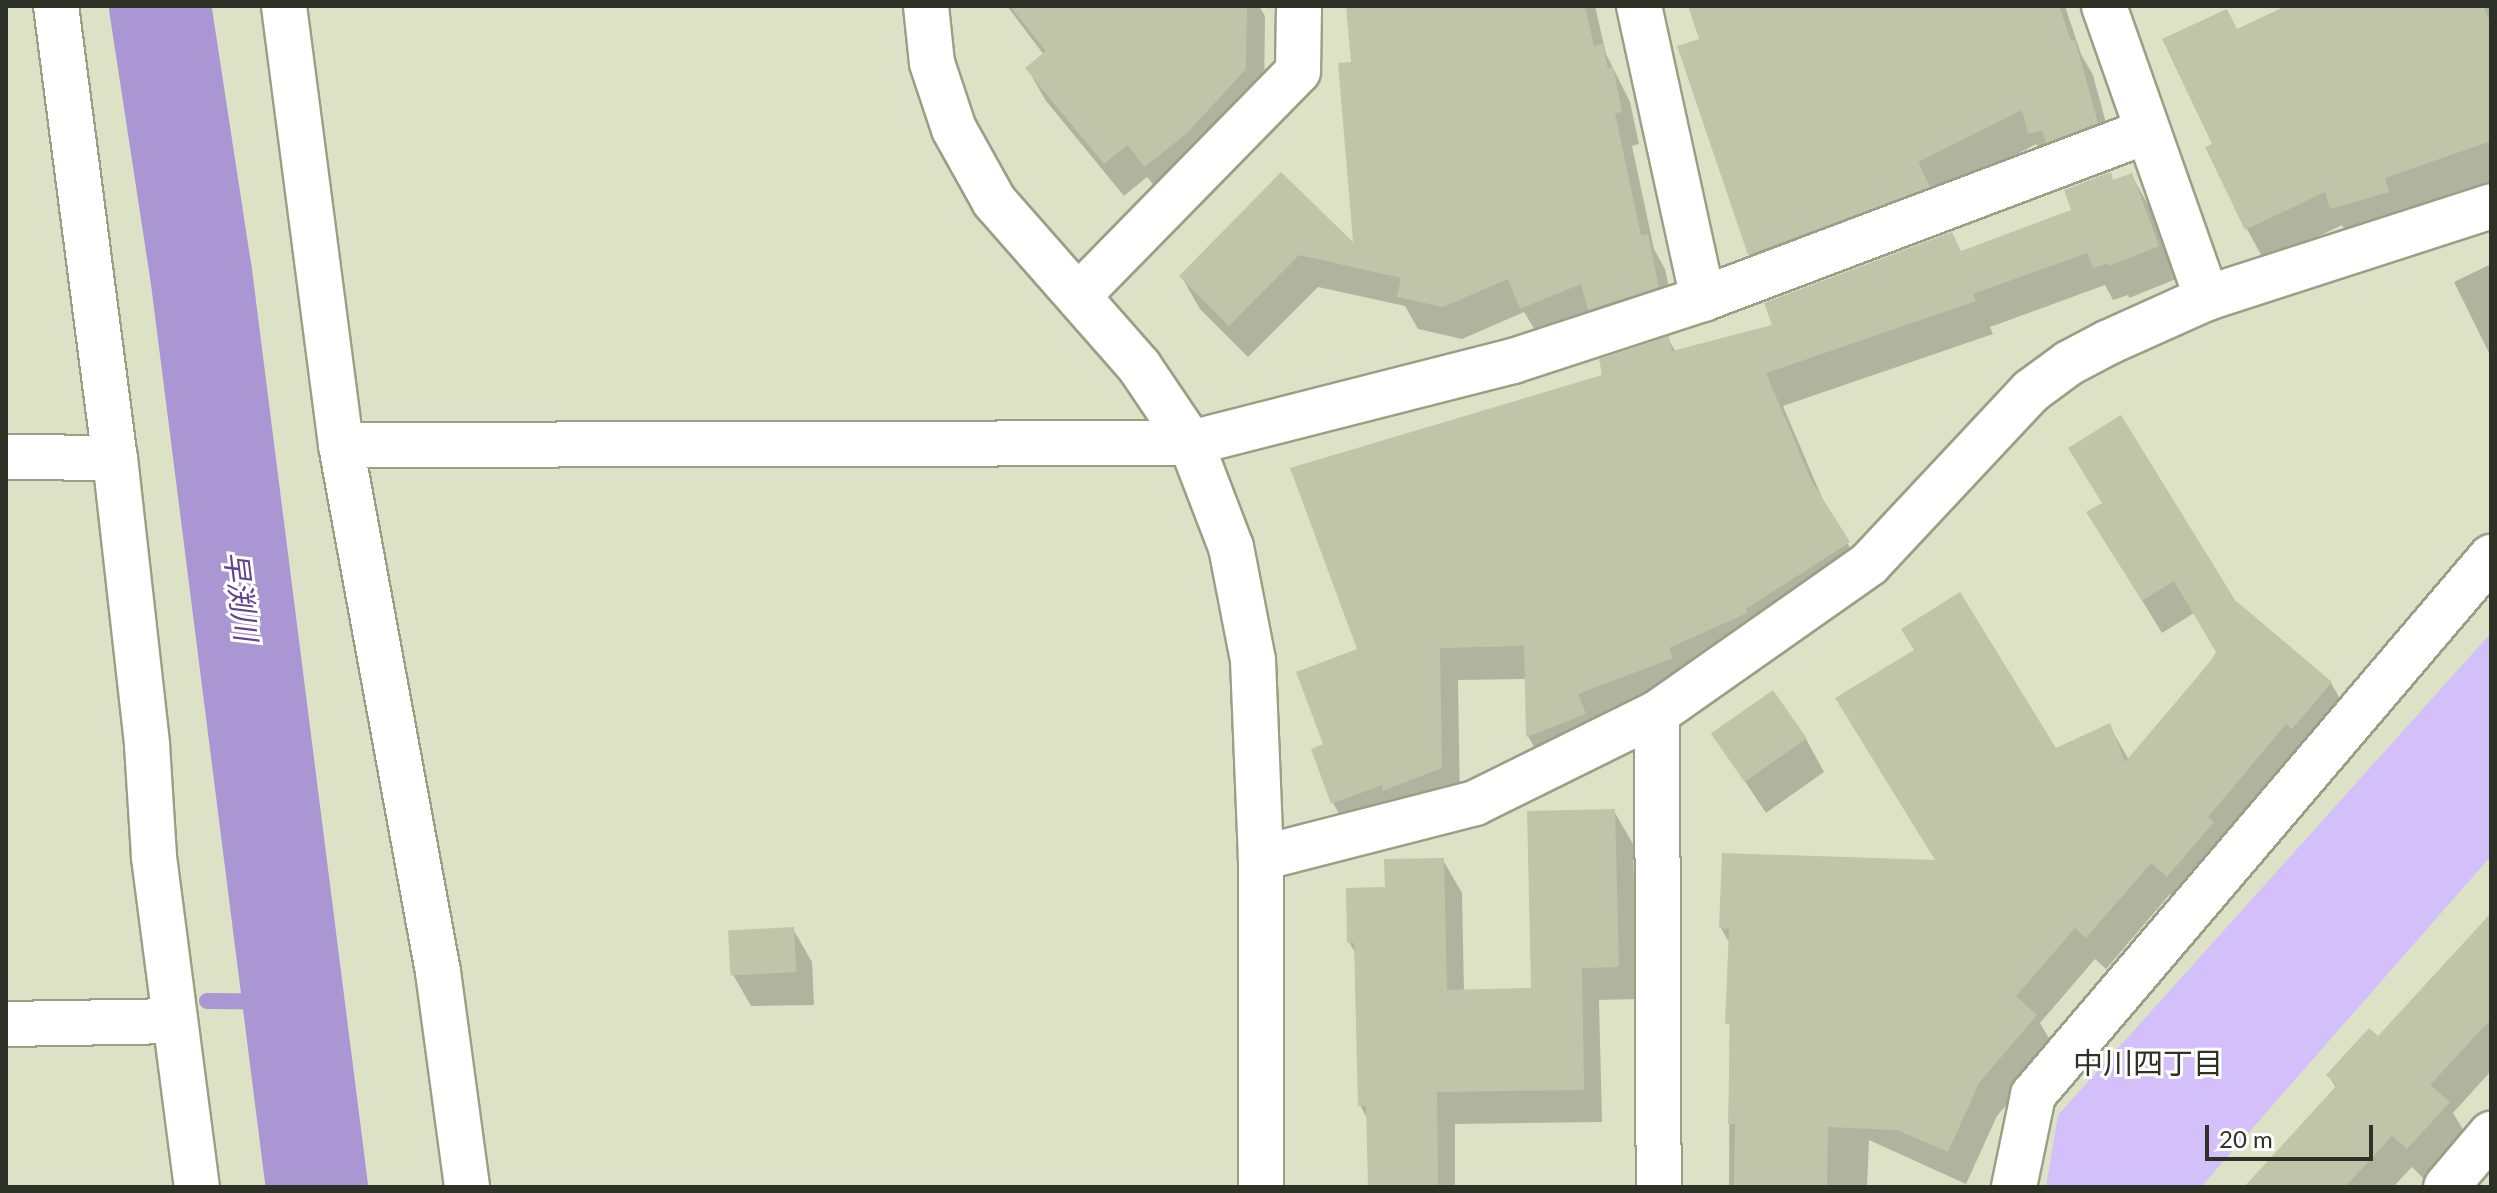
<!DOCTYPE html>
<html>
<head>
<meta charset="utf-8">
<style>
	body { margin:0 }
	#map { position:relative; width:2497px; height:1193px; overflow:hidden; background:#dde2c7; font-family:Lato,"Noto Sans JP",sans-serif }
	div>[style] { position:absolute }
	.green>* { inset:0; background:#d3bffa }
	.shadow>* { inset:0; background:#0003 }
	.stream>* { height:16px; margin:-8px; padding:0 8px; transform-origin:8px; border-radius:8px; background:#ab96d4 }
	.river>* { height:102px; margin:-51px; padding:0 51px; transform-origin:51px; border-radius:51px; background:#ab96d4 }
	.building>* { inset:0; background:#c0c5aa; transform-origin:0 0 }
	.roads { filter:drop-shadow(2px 0 #9a9f85) drop-shadow(-2px 0 #9a9f85) drop-shadow(0 2px #9a9f85) drop-shadow(0 -2px #9a9f85) }
	.street>* { height:44px; margin:-22px; padding:0 22px; transform-origin:22px; border-radius:22px; background:#fff }
	.secondary>* { height:44px; margin:-22px; padding:0 22px; transform-origin:22px; border-radius:22px; background:#fff }
	span { translate:-50% -50%; white-space:nowrap; text-align:center; line-height:1.15; -webkit-text-stroke:6px #fff; paint-order:stroke }
	.water-label { font-size:30px; color:#61448f; font-style:italic }
	.neighbourhood-label { font-size:30px; color:#2e3126 }
	.frame { position:absolute; inset:0; border:8px solid #2e3126; pointer-events:none }
	.scale { position:absolute; left:2205px; top:1125px; width:168px; height:36px; box-sizing:border-box; border:4px solid #2e3126; border-top:0; padding-left:10px; font-size:24px; line-height:28px; white-space:nowrap; color:#2e3126; -webkit-text-stroke:6px #fff; paint-order:stroke }
</style>
</head>
<body>
<div id="map">
	<div class="green">
		<div style="clip-path:polygon(2491px 633px,2491px 856px,2201px 1187px,2046px 1187px,2058px 1115px)"></div>
	</div>
	<div class="shadow">
		<div style="clip-path:polygon(1007px 6px,1259px 6px,1265px 16px,1264px 102px,1165px 199px,1147px 177px,1124px 196px,1046px 101px,1027px 68px,1044px 55px)"></div>
		<div style="clip-path:polygon(1348px 6px,1595px 6px,1606px 54px,1630px 102px,1639px 144px,1632px 146px,1654px 249px,1665px 269px,1676px 320px,1541px 340px,1524px 312px,1462px 339px,1418px 329px,1405px 306px,1318px 287px,1248px 357px,1200px 309px,1181px 276px,1281px 174px,1356px 247px,1353px 64px)"></div>
		<div style="clip-path:polygon(1701px 6px,2065px 6px,2081px 54px,2093px 75px,2115px 156px,2049px 166px,2036px 144px,1769px 287px,1750px 254px,1680px 48px,1701px 41px)"></div>
		<div style="clip-path:polygon(2291px 6px,2491px 6px,2491px 182px,2402px 211px,2406px 225px,2351px 241px,2342px 225px,2265px 262px,2247px 229px,2215px 145px,2238px 31px)"></div>
		<div style="clip-path:polygon(2110px 174px,2114px 182px,2132px 176px,2150px 208px,2176px 279px,2129px 298px,2128px 295px,2113px 300px,2105px 285px,1990px 327px,1993px 334px,1783px 406px,1826px 507px,1867px 576px,1546px 769px,1528px 736px,1526px 679px,1458px 680px,1460px 801px,1352px 836px,1333px 803px,1326px 745px,1359px 650px,1605px 377px,1668px 339px,1676px 352px,1774px 326px,2074px 211px)"></div>
		<div style="clip-path:polygon(2491px 264px,2491px 357px,2454px 282px)"></div>
		<div style="clip-path:polygon(2108px 545px,2234px 602px,2331px 683px,2350px 716px,2187px 908px,2170px 894px,2106px 969px,2095px 959px,2040px 1023px,2055px 1049px,1997px 1116px,1966px 1184px,1869px 1140px,1867px 1187px,1729px 1187px,1730px 944px,1721px 928px,1938px 862px,2055px 750px,2109px 725px,2129px 760px,2218px 652px,2194px 613px,2162px 633px)"></div>
		<div style="clip-path:polygon(1714px 735px,1806px 739px,1824px 772px,1766px 813px)"></div>
		<div style="clip-path:polygon(1614px 811px,1633px 844px,1637px 999px,1599px 1000px,1602px 1122px,1455px 1124px,1455px 1187px,1370px 1187px,1368px 1120px,1360px 1105px,1356px 954px,1349px 942px,1387px 889px,1443px 860px,1462px 893px,1464px 992px,1533px 990px)"></div>
		<div style="clip-path:polygon(2491px 916px,2491px 1071px,2453px 1113px,2467px 1136px,2426px 1181px,2412px 1167px,2393px 1187px,2259px 1187px,2337px 1089px,2328px 1075px,2378px 1039px)"></div>
		<div style="clip-path:polygon(793px 929px,812px 962px,814px 1005px,751px 1006px,732px 973px)"></div>
	</div>
	<div class="stream">
		<div style="left:207px;top:1001px;width:86px;rotate:0.7deg"></div>
	</div>
	<div class="river">
		<div style="left:160px;top:6px;width:270px;rotate:81.3deg"></div>
		<div style="left:201px;top:273px;width:921px;rotate:82.77deg"></div>
	</div>
	<div class="building">
		<div style="clip-path:polygon(1010px 6px,1247px 6px,1246px 69px,1187px 133px,1145px 167px,1127px 145px,1104px 164px,1025px 68px,1046px 51px)"></div>
		<div style="clip-path:polygon(1346px 6px,1585px 6px,1594px 46px,1603px 44px,1608px 69px,1613px 67px,1622px 112px,1615px 113px,1641px 236px,1648px 234px,1659px 287px,1588px 310px,1581px 284px,1520px 309px,1508px 279px,1443px 307px,1397px 297px,1401px 278px,1299px 255px,1229px 326px,1179px 276px,1281px 172px,1353px 242px,1338px 63px,1351px 62px)"></div>
		<div style="clip-path:polygon(1688px 6px,2059px 6px,2071px 41px,2075px 40px,2098px 123px,2046px 143px,2042px 130px,2028px 134px,2022px 110px,1918px 162px,1930px 187px,1748px 255px,1677px 46px,1699px 39px)"></div>
		<div style="clip-path:polygon(2286px 6px,2483px 6px,2491px 23px,2491px 141px,2385px 178px,2389px 192px,2330px 209px,2325px 192px,2245px 230px,2205px 147px,2212px 144px,2162px 39px,2227px 9px,2237px 29px)"></div>
		<div style="clip-path:polygon(2111px 172px,2113px 180px,2132px 173px,2159px 246px,2109px 266px,2108px 263px,2093px 268px,2087px 253px,1973px 294px,1976px 301px,1766px 373px,1811px 480px,1850px 542px,1746px 609px,1747px 613px,1669px 648px,1673px 658px,1578px 694px,1586px 714px,1526px 737px,1524px 646px,1440px 648px,1442px 768px,1382px 791px,1382px 785px,1331px 804px,1311px 749px,1323px 744px,1296px 672px,1357px 649px,1290px 468px,1602px 375px,1599px 359px,1669px 336px,1672px 351px,1772px 325px,1764px 303px,1952px 232px,1961px 251px,2071px 210px,2064px 190px)"></div>
		<div style="clip-path:polygon(2121px 415px,2235px 600px,2332px 682px,2292px 729px,2286px 724px,2208px 817px,2214px 822px,2167px 877px,2151px 863px,2086px 938px,2075px 928px,2016px 996px,2037px 1015px,1979px 1083px,1948px 1152px,1897px 1130px,1828px 1127px,1827px 1187px,1734px 1187px,1735px 1124px,1728px 1124px,1730px 1024px,1725px 1024px,1729px 929px,1719px 928px,1722px 853px,1935px 860px,1835px 698px,1914px 650px,1901px 629px,1960px 592px,2056px 748px,2110px 723px,2125px 762px,2211px 661px,2216px 652px,2174px 581px,2142px 601px,2086px 512px,2102px 503px,2068px 448px)"></div>
		<div style="left:1773px;top:690px;width:59px;height:76px;rotate:55deg"></div>
		<div style="clip-path:polygon(1615px 809px,1619px 967px,1582px 968px,1584px 1090px,1437px 1092px,1438px 1187px,1368px 1187px,1366px 1106px,1358px 1106px,1354px 943px,1347px 943px,1346px 888px,1385px 887px,1384px 859px,1444px 858px,1447px 990px,1531px 988px,1527px 811px)"></div>
		<div style="clip-path:polygon(2491px 913px,2491px 1019px,2430px 1085px,2450px 1102px,2407px 1149px,2392px 1136px,2345px 1187px,2244px 1187px,2337px 1085px,2326px 1075px,2369px 1028px,2378px 1036px)"></div>
		<div style="left:794px;top:927px;width:45px;height:66px;rotate:87deg"></div>
	</div>
	<div class="roads">
		<div class="street">
			<div style="left:56px;top:6px;width:456px;rotate:82.6deg"></div>
			<div style="left:115px;top:458px;width:289px;rotate:83.6deg"></div>
			<div style="left:147px;top:745px;width:112px;rotate:86.4deg"></div>
			<div style="left:154px;top:857px;width:333px;rotate:82.6deg"></div>
			<div style="left:284px;top:6px;width:443px;rotate:82.6deg"></div>
			<div style="left:341px;top:445px;width:536px;rotate:79.57deg"></div>
			<div style="left:438px;top:972px;width:217px;rotate:82.3deg"></div>
			<div style="left:1639px;top:6px;width:300px;rotate:77.7deg"></div>
			<div style="left:2104px;top:6px;width:310px;rotate:70.6deg"></div>
			<div style="left:1079px;top:295px;width:313px;rotate:-45.6deg"></div>
			<div style="left:1298px;top:71px;width:65px;rotate:-89.1deg"></div>
			<div style="left:341px;top:445px;width:850px;rotate:-0.13deg"></div>
			<div style="left:1191px;top:443px;width:332px;rotate:-14.3deg"></div>
			<div style="left:1513px;top:361px;width:200px;rotate:-18.1deg"></div>
			<div style="left:1703px;top:299px;width:473px;rotate:-20.7deg"></div>
			<div style="left:6px;top:457px;width:109px;rotate:0.5deg"></div>
			<div style="left:1657px;top:713px;width:474px;rotate:89.8deg"></div>
			<div style="left:1261px;top:858px;width:221px;rotate:-14.4deg"></div>
			<div style="left:1475px;top:803px;width:203px;rotate:-26.3deg"></div>
			<div style="left:1657px;top:713px;width:259px;rotate:-35.1deg"></div>
			<div style="left:1869px;top:564px;width:237px;rotate:-46.9deg"></div>
			<div style="left:2031px;top:391px;width:47px;rotate:-36.4deg"></div>
			<div style="left:2069px;top:363px;width:45px;rotate:-27.7deg"></div>
			<div style="left:2109px;top:342px;width:107px;rotate:-24.2deg"></div>
			<div style="left:2207px;top:298px;width:299px;rotate:-17.9deg"></div>
			<div style="left:6px;top:1024px;width:169px;rotate:-1deg"></div>
			<div style="left:2014px;top:1187px;width:94px;rotate:-78.3deg"></div>
			<div style="left:2033px;top:1095px;width:707px;rotate:-49.59deg"></div>
			<div style="left:2446px;top:1187px;width:70px;rotate:-49.7deg"></div>
		</div>
		<div class="secondary">
			<div style="left:926px;top:6px;width:57px;rotate:84deg"></div>
			<div style="left:932px;top:63px;width:70px;rotate:71.6deg"></div>
			<div style="left:954px;top:129px;width:82px;rotate:60.9deg"></div>
			<div style="left:994px;top:201px;width:220px;rotate:48.7deg"></div>
			<div style="left:1139px;top:366px;width:93px;rotate:56deg"></div>
			<div style="left:1191px;top:443px;width:111px;rotate:69deg"></div>
			<div style="left:1231px;top:547px;width:115px;rotate:79deg"></div>
			<div style="left:1253px;top:660px;width:198px;rotate:87.7deg"></div>
			<div style="left:1261px;top:858px;width:329px;rotate:90deg"></div>
		</div>
	</div>
	<div class="water-label">
		<span style="left:242px;top:596px;rotate:83deg">早渕川</span>
	</div>
	<div class="neighbourhood-label">
		<span style="left:2148px;top:1062px">中川四丁目</span>
	</div>
	<div class="frame"></div>
	<div class="scale">20 m</div>
</div>
</body>
</html>
